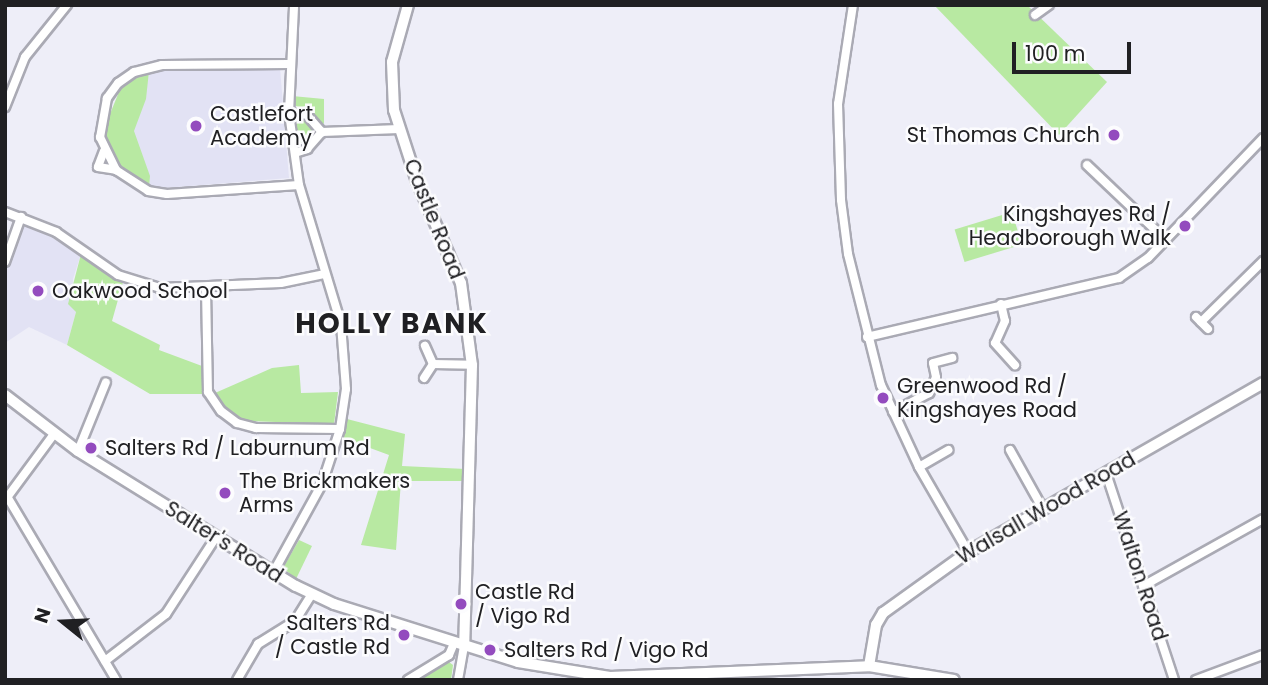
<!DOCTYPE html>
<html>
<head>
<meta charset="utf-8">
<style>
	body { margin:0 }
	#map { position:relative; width:1268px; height:685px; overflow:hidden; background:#eeeef8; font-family:Poppins,sans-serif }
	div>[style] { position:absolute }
	.built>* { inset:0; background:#e2e2f4 }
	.green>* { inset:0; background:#b8e9a2; transform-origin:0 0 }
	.round { border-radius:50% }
	.roads { filter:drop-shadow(2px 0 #aaaab4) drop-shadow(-2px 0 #aaaab4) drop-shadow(0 2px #aaaab4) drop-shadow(0 -2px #aaaab4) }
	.minor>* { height:8px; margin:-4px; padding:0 4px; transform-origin:4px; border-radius:4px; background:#fff }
	.tertiary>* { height:10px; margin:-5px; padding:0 5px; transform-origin:5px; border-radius:5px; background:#fff }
	.secondary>* { height:10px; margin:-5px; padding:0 5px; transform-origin:5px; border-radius:5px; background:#fff }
	.dots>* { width:19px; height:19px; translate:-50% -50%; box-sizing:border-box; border:4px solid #fcfcfe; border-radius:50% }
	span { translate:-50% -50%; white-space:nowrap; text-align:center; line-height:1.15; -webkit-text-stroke:5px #fcfcfe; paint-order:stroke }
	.poi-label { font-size:21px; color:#202023 }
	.left { translate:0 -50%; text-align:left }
	.right { translate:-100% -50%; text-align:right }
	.street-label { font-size:21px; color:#202023 }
	.district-label { font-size:28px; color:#202023; font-weight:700; letter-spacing:2px }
	.frame { position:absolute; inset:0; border:7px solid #202023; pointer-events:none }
	.north { position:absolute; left:28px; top:587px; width:70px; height:70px; -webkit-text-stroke:5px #fcfcfe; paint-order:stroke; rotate:288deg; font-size:19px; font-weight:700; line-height:28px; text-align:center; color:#202023 }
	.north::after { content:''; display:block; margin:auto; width:24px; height:32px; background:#202023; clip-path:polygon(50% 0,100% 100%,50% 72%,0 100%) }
	.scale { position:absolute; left:1012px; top:42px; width:119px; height:32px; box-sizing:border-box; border:4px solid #202023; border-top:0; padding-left:9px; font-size:21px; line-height:24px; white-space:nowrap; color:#202023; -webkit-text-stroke:5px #fcfcfe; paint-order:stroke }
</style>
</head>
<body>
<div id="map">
	<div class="built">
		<div style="clip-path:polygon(280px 68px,289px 178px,165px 188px,149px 187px,121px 168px,106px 138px,108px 119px,121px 87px,135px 76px,149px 71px)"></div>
		<div style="clip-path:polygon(22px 221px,48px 229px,81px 254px,73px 279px,76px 312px,67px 345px,29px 327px,5px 343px,5px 271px)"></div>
	</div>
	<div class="green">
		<div style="clip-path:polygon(934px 5px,1027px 5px,1107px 82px,1059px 135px)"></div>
		<div style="clip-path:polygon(149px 71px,146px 99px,134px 131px,150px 176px,149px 187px,121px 168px,106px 138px,108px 119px,121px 87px)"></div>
		<div style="clip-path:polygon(292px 96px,324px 99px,324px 124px,293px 104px)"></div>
		<div class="round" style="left:292px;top:119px;width:24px;height:24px"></div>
		<div style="left:1012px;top:212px;width:34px;height:60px;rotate:73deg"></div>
		<div style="clip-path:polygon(81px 254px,123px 282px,112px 321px,160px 345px,159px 350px,202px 366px,204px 394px,150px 394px,67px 345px,76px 312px,68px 304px)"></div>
		<div style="clip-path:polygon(299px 365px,301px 393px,338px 392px,334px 424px,244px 421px,228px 410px,215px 393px,272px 368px)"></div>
		<div style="clip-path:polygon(347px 419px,405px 434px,402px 466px,466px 469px,465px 481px,401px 481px,396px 550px,361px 545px,389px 455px,343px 438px)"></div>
		<div style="clip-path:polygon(299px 540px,312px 546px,296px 579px,283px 568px)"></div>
		<div style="clip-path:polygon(449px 662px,453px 665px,451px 680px,415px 680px)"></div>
	</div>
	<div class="roads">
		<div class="minor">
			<div style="left:853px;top:5px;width:100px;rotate:98.6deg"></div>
			<div style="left:838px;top:104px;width:96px;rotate:88.2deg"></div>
			<div style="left:841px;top:200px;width:54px;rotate:82.6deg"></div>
			<div style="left:848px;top:254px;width:135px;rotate:75.9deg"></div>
			<div style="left:881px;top:385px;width:90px;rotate:65.1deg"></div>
			<div style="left:919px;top:467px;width:98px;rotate:60deg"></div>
			<div style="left:1035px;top:15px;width:17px;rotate:-36deg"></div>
			<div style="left:289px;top:64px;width:127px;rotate:179.5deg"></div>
			<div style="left:162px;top:65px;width:29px;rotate:166deg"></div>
			<div style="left:134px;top:72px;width:19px;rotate:145deg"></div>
			<div style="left:118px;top:83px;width:19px;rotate:126deg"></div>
			<div style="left:107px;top:98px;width:40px;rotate:100deg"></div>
			<div style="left:100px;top:137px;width:37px;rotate:64deg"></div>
			<div style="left:116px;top:170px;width:38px;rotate:33deg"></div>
			<div style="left:148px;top:191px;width:19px;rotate:9deg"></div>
			<div style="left:167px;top:194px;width:132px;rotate:-3.9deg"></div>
			<div style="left:5px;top:107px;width:54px;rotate:-68.2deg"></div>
			<div style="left:25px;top:57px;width:67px;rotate:-51.1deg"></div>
			<div style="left:289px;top:113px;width:18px;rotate:6deg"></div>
			<div style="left:307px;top:115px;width:23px;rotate:49deg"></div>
			<div style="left:322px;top:132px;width:77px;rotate:-2.2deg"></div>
			<div style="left:104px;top:151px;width:17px;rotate:111deg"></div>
			<div style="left:98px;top:167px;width:18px;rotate:9deg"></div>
			<div style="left:295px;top:153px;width:13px;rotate:-18deg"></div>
			<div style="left:307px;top:149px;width:23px;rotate:-49deg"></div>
			<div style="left:1087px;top:165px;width:109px;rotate:43.5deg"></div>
			<div style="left:5px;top:212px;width:55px;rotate:21.4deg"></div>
			<div style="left:56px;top:232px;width:75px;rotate:34.7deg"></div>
			<div style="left:118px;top:275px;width:44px;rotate:17.2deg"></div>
			<div style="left:160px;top:288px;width:121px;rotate:-2.4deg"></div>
			<div style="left:281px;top:283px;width:45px;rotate:-11.6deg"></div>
			<div style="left:5px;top:262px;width:48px;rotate:-70.4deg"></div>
			<div style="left:206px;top:289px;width:103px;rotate:88.9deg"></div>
			<div style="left:208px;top:392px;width:23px;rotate:56deg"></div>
			<div style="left:221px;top:411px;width:20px;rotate:37deg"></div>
			<div style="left:237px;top:423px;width:20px;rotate:15deg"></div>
			<div style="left:256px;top:428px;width:84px;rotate:0.7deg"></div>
			<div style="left:1001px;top:304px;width:17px;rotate:77deg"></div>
			<div style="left:1005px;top:321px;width:24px;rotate:114deg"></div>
			<div style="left:995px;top:343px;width:30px;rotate:48deg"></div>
			<div style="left:1196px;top:317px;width:17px;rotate:45deg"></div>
			<div style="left:1201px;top:322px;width:87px;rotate:-44.5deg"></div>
			<div style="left:867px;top:337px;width:259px;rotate:-13.2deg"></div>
			<div style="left:1119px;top:278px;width:35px;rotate:-35deg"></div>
			<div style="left:1148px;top:258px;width:166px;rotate:-46.2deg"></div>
			<div style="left:433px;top:364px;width:39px;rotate:1deg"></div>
			<div style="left:424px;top:378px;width:17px;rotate:-57deg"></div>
			<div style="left:433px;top:364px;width:20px;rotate:-114deg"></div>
			<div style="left:893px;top:412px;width:41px;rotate:-27.8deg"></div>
			<div style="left:929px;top:393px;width:17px;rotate:-66deg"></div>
			<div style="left:936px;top:377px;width:14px;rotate:-102deg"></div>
			<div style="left:933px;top:363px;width:20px;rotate:-15deg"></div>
			<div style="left:1010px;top:450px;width:68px;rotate:60.8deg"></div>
			<div style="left:78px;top:451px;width:74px;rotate:-67.9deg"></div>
			<div style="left:919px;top:467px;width:34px;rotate:-30deg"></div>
			<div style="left:1106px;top:473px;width:218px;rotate:71.8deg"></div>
			<div style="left:8px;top:498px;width:212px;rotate:59.3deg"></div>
			<div style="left:6px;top:499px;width:81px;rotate:-53.6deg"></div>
			<div style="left:273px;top:573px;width:102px;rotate:-61.2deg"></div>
			<div style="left:322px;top:484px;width:58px;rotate:-71.9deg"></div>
			<div style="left:340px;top:429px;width:40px;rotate:-81.5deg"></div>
			<div style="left:346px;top:389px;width:65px;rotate:-94.4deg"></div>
			<div style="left:341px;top:324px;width:145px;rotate:-106.8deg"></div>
			<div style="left:299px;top:185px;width:73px;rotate:-97.9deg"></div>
			<div style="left:289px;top:113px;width:108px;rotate:-87.3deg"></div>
			<div style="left:1143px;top:586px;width:137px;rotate:-29.2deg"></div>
			<div style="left:105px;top:661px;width:77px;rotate:-37.6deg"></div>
			<div style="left:166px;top:614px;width:92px;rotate:-57deg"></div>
			<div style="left:237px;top:680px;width:42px;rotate:-59.7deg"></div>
			<div style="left:258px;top:644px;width:44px;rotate:-31.9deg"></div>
			<div style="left:295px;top:621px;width:32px;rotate:-58deg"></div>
			<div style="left:408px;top:680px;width:48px;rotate:-31.4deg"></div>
			<div style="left:449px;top:655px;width:13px;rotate:-67deg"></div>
			<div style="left:458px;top:680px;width:35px;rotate:-80deg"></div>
			<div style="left:1196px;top:680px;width:72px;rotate:-20.5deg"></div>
		</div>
		<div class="tertiary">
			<div style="left:408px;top:5px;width:59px;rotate:105.7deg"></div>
			<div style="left:392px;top:62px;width:48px;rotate:87.6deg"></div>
			<div style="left:394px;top:110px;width:75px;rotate:72.1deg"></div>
			<div style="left:417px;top:181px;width:111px;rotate:66.7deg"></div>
			<div style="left:461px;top:283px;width:83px;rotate:82.4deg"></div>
			<div style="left:472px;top:365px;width:281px;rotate:91.6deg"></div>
			<div style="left:869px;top:666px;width:42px;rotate:-80.3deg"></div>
			<div style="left:876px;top:625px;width:14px;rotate:-60deg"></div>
			<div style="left:883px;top:613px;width:105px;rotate:-35.7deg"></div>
			<div style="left:968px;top:552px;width:340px;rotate:-29.8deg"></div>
		</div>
		<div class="secondary">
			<div style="left:5px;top:395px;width:92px;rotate:37.5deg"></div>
			<div style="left:78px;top:451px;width:256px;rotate:31.8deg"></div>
			<div style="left:296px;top:586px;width:42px;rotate:25.3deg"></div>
			<div style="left:334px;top:604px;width:193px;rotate:17.5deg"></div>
			<div style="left:518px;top:662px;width:93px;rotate:9.3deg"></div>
			<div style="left:610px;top:677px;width:259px;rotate:-2.4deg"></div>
			<div style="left:869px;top:666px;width:86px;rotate:9.4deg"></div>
		</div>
	</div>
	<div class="dots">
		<div style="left:196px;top:126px;background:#934bbe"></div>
		<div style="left:1114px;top:135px;background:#934bbe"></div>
		<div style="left:1185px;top:226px;background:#934bbe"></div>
		<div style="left:38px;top:291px;background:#934bbe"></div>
		<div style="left:883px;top:398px;background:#934bbe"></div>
		<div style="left:91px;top:448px;background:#934bbe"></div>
		<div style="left:225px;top:493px;background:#934bbe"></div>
		<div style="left:461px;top:604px;background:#934bbe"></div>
		<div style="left:404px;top:635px;background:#934bbe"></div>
		<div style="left:490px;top:650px;background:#934bbe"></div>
	</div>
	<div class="poi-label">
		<span class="left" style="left:210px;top:126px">Castlefort<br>Academy</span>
		<span class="right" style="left:1100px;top:135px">St Thomas Church</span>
		<span class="right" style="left:1171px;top:226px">Kingshayes Rd /<br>Headborough Walk</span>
		<span class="left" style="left:52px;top:291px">Oakwood School</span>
		<span class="left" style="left:897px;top:398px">Greenwood Rd /<br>Kingshayes Road</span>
		<span class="left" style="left:105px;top:448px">Salters Rd / Laburnum Rd</span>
		<span class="left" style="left:239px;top:493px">The Brickmakers<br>Arms</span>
		<span class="left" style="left:475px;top:604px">Castle Rd<br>/ Vigo Rd</span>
		<span class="right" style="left:390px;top:635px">Salters Rd<br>/ Castle Rd</span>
		<span class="left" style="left:504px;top:650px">Salters Rd / Vigo Rd</span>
	</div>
	<div class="street-label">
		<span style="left:434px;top:219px;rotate:68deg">Castle Road</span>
		<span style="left:1046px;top:508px;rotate:-30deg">Walsall Wood Road</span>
		<span style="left:224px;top:542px;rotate:32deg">Salter's Road</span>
		<span style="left:1140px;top:576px;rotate:72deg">Walton Road</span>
	</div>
	<div class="district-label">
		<span style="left:392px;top:324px">HOLLY BANK</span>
	</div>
	<div class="frame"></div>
	<div class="north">N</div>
	<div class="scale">100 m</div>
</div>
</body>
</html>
